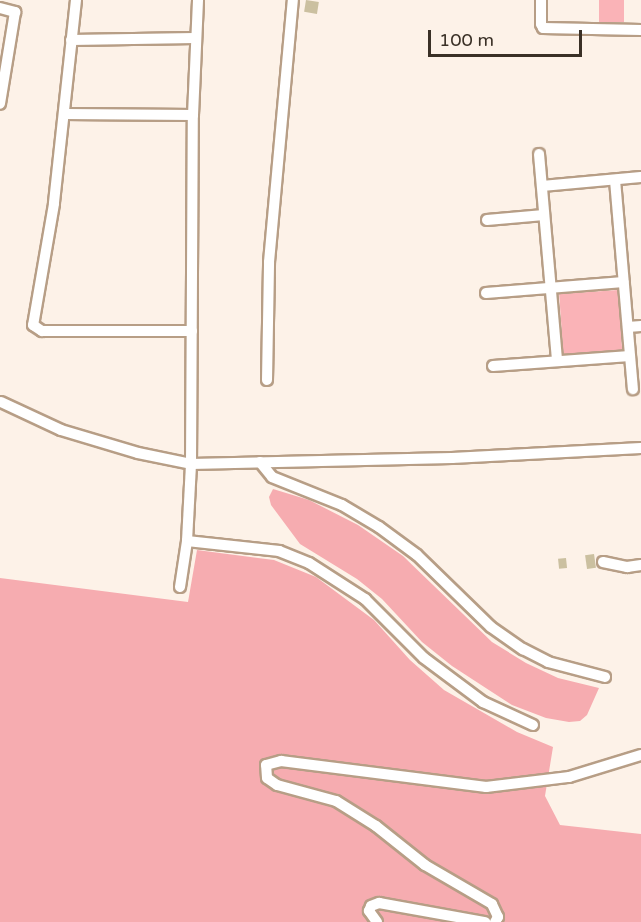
<!DOCTYPE html>
<html>
<head>
<meta charset="utf-8">
<style>
	body { margin:0 }
	#map { position:relative; width:641px; height:922px; overflow:hidden; background:#fdf2e8; font-family:"Varela Round",sans-serif }
	div>[style] { position:absolute }
	.green>* { inset:0; background:#fab3b7; transform-origin:0 0 }
	.forest>* { inset:0; background:#f6acb0 }
	.building>* { inset:0; background:#cbc0a0; transform-origin:0 0 }
	.roads { filter:drop-shadow(2px 0 #b79e86) drop-shadow(-2px 0 #b79e86) drop-shadow(0 2px #b79e86) drop-shadow(0 -2px #b79e86) }
	.minor>* { height:10px; margin:-5px; padding:0 5px; transform-origin:5px; border-radius:5px; background:#fff }
	span { translate:-50% -50%; white-space:nowrap; text-align:center; line-height:1.15; -webkit-text-stroke:6px #fdf2e8; paint-order:stroke }
	.scale { position:absolute; left:428px; top:30px; width:154px; height:27px; box-sizing:border-box; border:3px solid #3a3026; border-top:0; padding-left:8px; font-size:18px; line-height:21px; white-space:nowrap; color:#3a3026; -webkit-text-stroke:4px #fdf2e8; paint-order:stroke }
</style>
</head>
<body>
<div id="map">
	<div class="green">
		<div style="left:599px;top:0;width:25px;height:22px"></div>
		<div style="left:618px;top:290px;width:60px;height:59px;rotate:86deg"></div>
	</div>
	<div class="forest">
		<div style="clip-path:polygon(273px 489px,309px 500px,358px 525px,403px 556px,492px 642px,526px 663px,558px 678px,599px 688px,587px 715px,580px 721px,569px 722px,546px 718px,512px 705px,452px 666px,422px 642px,382px 599px,357px 579px,300px 544px,271px 505px,269px 497px)"></div>
		<div style="clip-path:polygon(197px 550px,274px 560px,316px 577px,374px 620px,410px 660px,444px 690px,517px 732px,553px 747px,545px 796px,560px 825px,641px 834px,641px 922px,0 922px,0 578px,188px 602px)"></div>
	</div>
	<div class="building">
		<div style="left:306px;top:0;width:13px;height:12px;rotate:9deg"></div>
		<div style="left:594px;top:554px;width:14px;height:9px;rotate:82deg"></div>
		<div style="left:566px;top:558px;width:10px;height:8px;rotate:84deg"></div>
	</div>
	<div class="roads">
		<div class="minor">
			<div style="left:76px;top:0;width:205px;rotate:96.2deg"></div>
			<div style="left:54px;top:204px;width:123px;rotate:99.8deg"></div>
			<div style="left:33px;top:325px;width:11px;rotate:34deg"></div>
			<div style="left:42px;top:331px;width:150px"></div>
			<div style="left:541px;top:0;width:24px;rotate:90deg"></div>
			<div style="left:541px;top:24px;width:4px;rotate:63deg"></div>
			<div style="left:543px;top:28px;width:98px;rotate:1.2deg"></div>
			<div style="left:0;top:8px;width:16px;rotate:15deg"></div>
			<div style="left:15px;top:12px;width:93px;rotate:99.3deg"></div>
			<div style="left:71px;top:40px;width:124px;rotate:-0.9deg"></div>
			<div style="left:65px;top:114px;width:128px;rotate:0.4deg"></div>
			<div style="left:539px;top:154px;width:207px;rotate:85deg"></div>
			<div style="left:615px;top:180px;width:210px;rotate:85.1deg"></div>
			<div style="left:542px;top:186px;width:99px;rotate:-5.2deg"></div>
			<div style="left:487px;top:220px;width:57px;rotate:-5deg"></div>
			<div style="left:486px;top:293px;width:138px;rotate:-4.6deg"></div>
			<div style="left:628px;top:327px;width:13px;rotate:-4deg"></div>
			<div style="left:493px;top:366px;width:137px;rotate:-4.2deg"></div>
			<div style="left:267px;top:380px;width:118px;rotate:-89deg"></div>
			<div style="left:269px;top:262px;width:263px;rotate:-84.8deg"></div>
			<div style="left:1px;top:402px;width:66px;rotate:25deg"></div>
			<div style="left:61px;top:430px;width:80px;rotate:16.6deg"></div>
			<div style="left:138px;top:453px;width:54px;rotate:11.7deg"></div>
			<div style="left:191px;top:464px;width:261px;rotate:-1.3deg"></div>
			<div style="left:452px;top:458px;width:189px;rotate:-3deg"></div>
			<div style="left:260px;top:462px;width:19px;rotate:51deg"></div>
			<div style="left:272px;top:477px;width:75px;rotate:21.8deg"></div>
			<div style="left:342px;top:505px;width:43px;rotate:30.7deg"></div>
			<div style="left:379px;top:527px;width:47px;rotate:36.4deg"></div>
			<div style="left:417px;top:555px;width:103px;rotate:44.2deg"></div>
			<div style="left:491px;top:627px;width:39px;rotate:35deg"></div>
			<div style="left:523px;top:649px;width:28px;rotate:27deg"></div>
			<div style="left:548px;top:662px;width:59px;rotate:14.7deg"></div>
			<div style="left:187px;top:541px;width:93px;rotate:6.2deg"></div>
			<div style="left:279px;top:551px;width:32px;rotate:22deg"></div>
			<div style="left:309px;top:563px;width:67px;rotate:32.7deg"></div>
			<div style="left:365px;top:599px;width:83px;rotate:45deg"></div>
			<div style="left:424px;top:658px;width:74px;rotate:36.7deg"></div>
			<div style="left:483px;top:702px;width:55px;rotate:24.7deg"></div>
			<div style="left:603px;top:562px;width:25px;rotate:12deg"></div>
			<div style="left:627px;top:567px;width:14px;rotate:-8deg"></div>
			<div style="left:180px;top:587px;width:47px;rotate:-81.3deg"></div>
			<div style="left:187px;top:541px;width:77px;rotate:-87deg"></div>
			<div style="left:191px;top:464px;width:349px;rotate:-89.7deg"></div>
			<div style="left:193px;top:115px;width:115px;rotate:-87.5deg"></div>
			<div style="left:377px;top:922px;width:14px;rotate:-126deg"></div>
			<div style="left:369px;top:911px;width:5px;rotate:-68deg"></div>
			<div style="left:371px;top:906px;width:9px;rotate:-21deg"></div>
			<div style="left:379px;top:903px;width:108px;rotate:10.2deg"></div>
			<div style="left:495px;top:922px;width:6px;rotate:-59deg"></div>
			<div style="left:498px;top:917px;width:14px;rotate:-115deg"></div>
			<div style="left:492px;top:904px;width:78px;rotate:-149.8deg"></div>
			<div style="left:425px;top:865px;width:63px;rotate:-141.5deg"></div>
			<div style="left:376px;top:826px;width:47px;rotate:-148deg"></div>
			<div style="left:336px;top:801px;width:61px;rotate:-164.8deg"></div>
			<div style="left:277px;top:785px;width:12px;rotate:-145deg"></div>
			<div style="left:267px;top:778px;width:13px;rotate:-94deg"></div>
			<div style="left:266px;top:765px;width:16px;rotate:-15deg"></div>
			<div style="left:281px;top:761px;width:207px;rotate:7.2deg"></div>
			<div style="left:486px;top:787px;width:84px;rotate:-6.9deg"></div>
			<div style="left:569px;top:777px;width:75px;rotate:-17deg"></div>
		</div>
	</div>
	<div class="scale">100 m</div>
</div>
</body>
</html>
